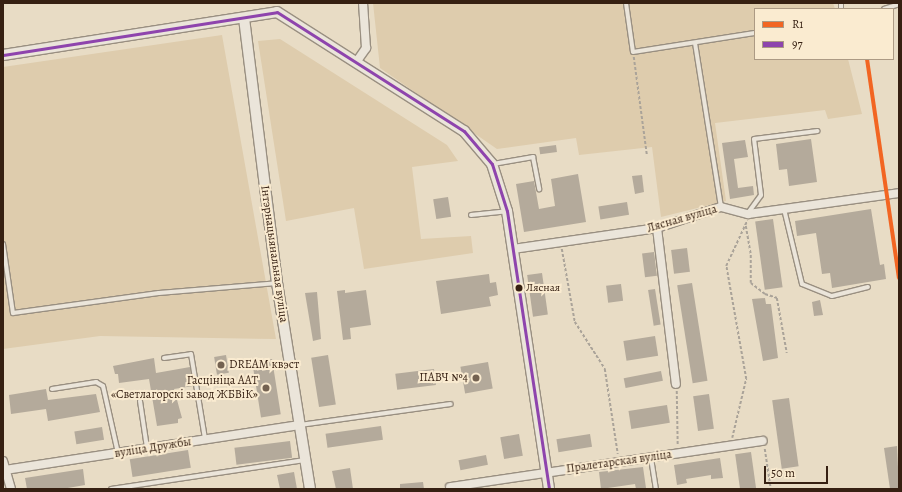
<!DOCTYPE html>
<html>
<head>
<meta charset="utf-8">
<style>
	body { margin:0 }
	#map { position:relative; width:902px; height:492px; overflow:hidden; background:#e8dcc5; font-family:Alegreya,serif }
	div>[style] { position:absolute }
	.green>* { inset:0; background:#deccad }
	.building>* { inset:0; background:#b4aa9b; transform-origin:0 0 }
	.path>* { height:1.5px; margin-top:-0.75px; transform-origin:0; background:repeating-linear-gradient(90deg,#aaa399 0 3px,transparent 0 5px) }
	.roads { filter:drop-shadow(1px 0 #998f81) drop-shadow(-1px 0 #998f81) drop-shadow(0 1px #998f81) drop-shadow(0 -1px #998f81) }
	.service>* { height:4px; margin:-2px; padding:0 2px; transform-origin:2px; border-radius:2px; background:#ebe5da }
	.minor>* { height:8px; margin:-4px; padding:0 4px; transform-origin:4px; border-radius:4px; background:#ebe5da }
	.tertiary>* { height:10px; margin:-5px; padding:0 5px; transform-origin:5px; border-radius:5px; background:#ebe5da }
	.bus-1>* { height:3px; margin:-1.5px; padding:0 1.5px; transform-origin:1.5px; border-radius:1.5px; background:#8e44ad }
	.rail-1>* { height:4px; margin:-2px; padding:0 2px; transform-origin:2px; border-radius:2px; background:#f26522 }
	.dots>* { width:11px; height:11px; translate:-50% -50%; box-sizing:border-box; border:2px solid #faebd0; border-radius:50% }
	span { translate:-50% -50%; white-space:nowrap; text-align:center; line-height:1.15; -webkit-text-stroke:4px #faebd0; paint-order:stroke }
	.bus-label { font-size:11px; color:#362012 }
	.left { translate:0 -50%; text-align:left }
	.street-label { font-size:12px; color:#362012 }
	.poi-label { font-size:12px; color:#362012 }
	.right { translate:-100% -50%; text-align:right }
	.frame { position:absolute; inset:0; border:4px solid #362012; pointer-events:none }
	.legend { position:absolute; left:754px; top:8px; width:140px; height:52px; box-sizing:border-box; background:#faebd0; border:1px solid #ac9a84; margin:0; padding:5px 7px; list-style:none; font-size:12px; color:#362012 }
	.legend li { display:flex; align-items:center; gap:8px; height:20px }
	.legend b { width:20px; border:1px solid #ac9a84 }
	.scale { position:absolute; left:764px; top:466px; width:64px; height:18px; box-sizing:border-box; border:2px solid #362012; border-top:0; padding-left:5px; font-size:12px; line-height:14px; white-space:nowrap; color:#362012; -webkit-text-stroke:3px #faebd0; paint-order:stroke }
</style>
</head>
<body>
<div id="map">
	<div class="green">
		<div style="clip-path:polygon(373px 3px,833px 3px,835px 9px,755px 9px,755px 59px,848px 59px,862px 114px,828px 119px,825px 110px,715px 123px,726px 201px,661px 217px,652px 147px,579px 155px,576px 138px,497px 149px,380px 68px)"></div>
		<div style="clip-path:polygon(222px 35px,276px 339px,100px 336px,3px 349px,3px 67px)"></div>
		<div style="clip-path:polygon(280px 39px,447px 145px,458px 161px,412px 167px,421px 239px,471px 236px,473px 253px,364px 269px,354px 208px,286px 221px,258px 41px)"></div>
	</div>
	<div class="building">
		<div style="clip-path:polygon(811px 139px,817px 182px,789px 186px,787px 169px,779px 170px,776px 144px)"></div>
		<div style="clip-path:polygon(745px 140px,748px 157px,734px 159px,738px 188px,753px 186px,754px 195px,730px 199px,722px 143px)"></div>
		<div style="left:556px;top:145px;width:7px;height:17px;rotate:82deg"></div>
		<div style="clip-path:polygon(578px 174px,586px 222px,524px 232px,516px 184px,534px 181px,539px 209px,555px 206px,551px 179px)"></div>
		<div style="clip-path:polygon(642px 175px,644px 192px,635px 194px,632px 176px)"></div>
		<div style="left:448px;top:197px;width:20px;height:15px;rotate:81deg"></div>
		<div style="left:627px;top:202px;width:13px;height:29px;rotate:81deg"></div>
		<div style="clip-path:polygon(871px 209px,880px 265px,884px 264px,886px 279px,832px 288px,830px 273px,822px 274px,816px 233px,797px 236px,795px 221px)"></div>
		<div style="left:773px;top:219px;width:69px;height:18px;rotate:82deg"></div>
		<div style="left:687px;top:248px;width:24px;height:16px;rotate:83deg"></div>
		<div style="left:654px;top:252px;width:24px;height:12px;rotate:83deg"></div>
		<div style="left:542px;top:273px;width:42px;height:15px;rotate:82deg"></div>
		<div style="clip-path:polygon(489px 274px,490px 283px,496px 282px,498px 295px,489px 297px,491px 306px,441px 314px,436px 281px)"></div>
		<div style="left:692px;top:283px;width:99px;height:15px;rotate:81deg"></div>
		<div style="left:621px;top:284px;width:17px;height:15px;rotate:83deg"></div>
		<div style="left:655px;top:289px;width:36px;height:7px;rotate:81deg"></div>
		<div style="clip-path:polygon(345px 290px,345px 293px,366px 290px,371px 325px,350px 328px,351px 339px,343px 340px,337px 291px)"></div>
		<div style="clip-path:polygon(317px 292px,321px 339px,313px 341px,305px 293px)"></div>
		<div style="clip-path:polygon(765px 298px,766px 304px,771px 304px,778px 358px,763px 361px,752px 299px)"></div>
		<div style="clip-path:polygon(820px 300px,823px 315px,814px 316px,812px 302px)"></div>
		<div style="left:655px;top:336px;width:20px;height:32px;rotate:81deg"></div>
		<div style="left:226px;top:355px;width:18px;height:12px;rotate:81deg"></div>
		<div style="left:328px;top:355px;width:50px;height:17px;rotate:81deg"></div>
		<div style="clip-path:polygon(154px 358px,156px 373px,190px 367px,193px 386px,174px 389px,182px 418px,178px 419px,178px 423px,157px 426px,149px 379px,119px 383px,118px 374px,115px 374px,113px 366px)"></div>
		<div style="left:272px;top:359px;width:56px;height:20px;rotate:81deg"></div>
		<div style="left:488px;top:362px;width:27px;height:28px;rotate:80deg"></div>
		<div style="left:434px;top:369px;width:16px;height:39px;rotate:83deg"></div>
		<div style="left:661px;top:371px;width:10px;height:38px;rotate:79deg"></div>
		<div style="clip-path:polygon(46px 389px,48px 400px,96px 394px,100px 412px,48px 421px,46px 409px,11px 414px,9px 395px)"></div>
		<div style="left:709px;top:394px;width:35px;height:16px;rotate:82deg"></div>
		<div style="left:789px;top:398px;width:69px;height:17px;rotate:82deg"></div>
		<div style="left:667px;top:405px;width:18px;height:39px;rotate:81deg"></div>
		<div style="left:381px;top:426px;width:14px;height:56px;rotate:82deg"></div>
		<div style="left:102px;top:427px;width:13px;height:28px;rotate:81deg"></div>
		<div style="left:519px;top:434px;width:22px;height:19px;rotate:80deg"></div>
		<div style="left:590px;top:434px;width:13px;height:34px;rotate:81deg"></div>
		<div style="left:290px;top:441px;width:17px;height:56px;rotate:83deg"></div>
		<div style="clip-path:polygon(897px 446px,899px 489px,890px 489px,884px 448px)"></div>
		<div style="left:188px;top:450px;width:18px;height:59px;rotate:81deg"></div>
		<div style="left:751px;top:452px;width:37px;height:16px;rotate:82deg"></div>
		<div style="left:486px;top:455px;width:10px;height:28px;rotate:79deg"></div>
		<div style="clip-path:polygon(720px 458px,723px 478px,711px 479px,711px 475px,686px 479px,687px 483px,677px 485px,674px 465px)"></div>
		<div style="clip-path:polygon(643px 467px,646px 488px,636px 489px,635px 484px,601px 489px,599px 472px)"></div>
		<div style="clip-path:polygon(350px 468px,353px 489px,336px 489px,332px 471px)"></div>
		<div style="clip-path:polygon(83px 469px,85px 485px,62px 489px,27px 489px,25px 478px)"></div>
		<div style="clip-path:polygon(294px 472px,297px 489px,280px 489px,277px 475px)"></div>
		<div style="clip-path:polygon(423px 482px,424px 489px,400px 489px,400px 484px)"></div>
	</div>
	<div class="path">
		<div style="left:634px;top:57px;width:99px;rotate:82.4deg"></div>
		<div style="left:746px;top:226px;width:29px;rotate:80deg"></div>
		<div style="left:751px;top:255px;width:28px;rotate:90deg"></div>
		<div style="left:751px;top:283px;width:18px;rotate:38deg"></div>
		<div style="left:765px;top:294px;width:13px;rotate:18deg"></div>
		<div style="left:777px;top:298px;width:56px;rotate:79.7deg"></div>
		<div style="left:562px;top:249px;width:74px;rotate:79.9deg"></div>
		<div style="left:575px;top:322px;width:56px;rotate:57.4deg"></div>
		<div style="left:605px;top:369px;width:86px;rotate:81.3deg"></div>
		<div style="left:677px;top:391px;width:55px;rotate:89deg"></div>
		<div style="left:732px;top:438px;width:61px;rotate:-76.7deg"></div>
		<div style="left:746px;top:379px;width:115px;rotate:-100deg"></div>
		<div style="left:726px;top:266px;width:50px;rotate:-65deg"></div>
		<div style="left:765px;top:449px;width:40px;rotate:81.5deg"></div>
	</div>
	<div class="roads">
		<div class="service">
			<div style="left:626px;top:3px;width:49px;rotate:81.9deg"></div>
			<div style="left:633px;top:52px;width:123px;rotate:-8.9deg"></div>
			<div style="left:841px;top:3px;width:6px;rotate:90deg"></div>
			<div style="left:884px;top:9px;width:16px;rotate:-18deg"></div>
			<div style="left:695px;top:43px;width:166px;rotate:81deg"></div>
			<div style="left:493px;top:164px;width:41px;rotate:-9.9deg"></div>
			<div style="left:533px;top:157px;width:33px;rotate:79deg"></div>
			<div style="left:784px;top:209px;width:77px;rotate:76.5deg"></div>
			<div style="left:802px;top:284px;width:32px;rotate:22deg"></div>
			<div style="left:832px;top:296px;width:37px;rotate:-14deg"></div>
			<div style="left:748px;top:213px;width:22px;rotate:-54deg"></div>
			<div style="left:761px;top:195px;width:56px;rotate:-97.1deg"></div>
			<div style="left:754px;top:139px;width:64px;rotate:-7.1deg"></div>
			<div style="left:471px;top:215px;width:36px;rotate:-6deg"></div>
			<div style="left:3px;top:244px;width:70px;rotate:81.8deg"></div>
			<div style="left:13px;top:313px;width:147px;rotate:-7.8deg"></div>
			<div style="left:159px;top:293px;width:118px;rotate:-4.8deg"></div>
			<div style="left:164px;top:358px;width:27px;rotate:-8deg"></div>
			<div style="left:191px;top:354px;width:86px;rotate:80.6deg"></div>
			<div style="left:52px;top:389px;width:45px;rotate:-9deg"></div>
			<div style="left:96px;top:382px;width:8px;rotate:30deg"></div>
			<div style="left:103px;top:386px;width:69px;rotate:77.4deg"></div>
			<div style="left:140px;top:401px;width:48px;rotate:81.5deg"></div>
			<div style="left:300px;top:425px;width:152px;rotate:-7.9deg"></div>
			<div style="left:651px;top:458px;width:31px;rotate:81deg"></div>
			<div style="left:111px;top:489px;width:196px;rotate:-8.5deg"></div>
		</div>
		<div class="minor">
			<div style="left:357px;top:61px;width:16px;rotate:-55deg"></div>
			<div style="left:366px;top:48px;width:45px;rotate:-93.8deg"></div>
			<div style="left:657px;top:228px;width:157px;rotate:83.1deg"></div>
			<div style="left:513px;top:249px;width:146px;rotate:-8.3deg"></div>
			<div style="left:657px;top:228px;width:67px;rotate:-18.2deg"></div>
			<div style="left:721px;top:207px;width:28px;rotate:15deg"></div>
			<div style="left:748px;top:214px;width:152px;rotate:-7.9deg"></div>
			<div style="left:3px;top:461px;width:29px;rotate:74deg"></div>
			<div style="left:5px;top:470px;width:298px;rotate:-8.7deg"></div>
			<div style="left:450px;top:487px;width:316px;rotate:-8.4deg"></div>
		</div>
		<div class="tertiary">
			<div style="left:244px;top:18px;width:267px;rotate:82.9deg"></div>
			<div style="left:277px;top:283px;width:209px;rotate:80.9deg"></div>
			<div style="left:3px;top:55px;width:277px;rotate:-8.9deg"></div>
			<div style="left:277px;top:12px;width:222px;rotate:32.5deg"></div>
			<div style="left:464px;top:131px;width:43px;rotate:49.7deg"></div>
			<div style="left:492px;top:164px;width:49px;rotate:72.3deg"></div>
			<div style="left:507px;top:211px;width:281px;rotate:81.4deg"></div>
		</div>
	</div>
	<div class="bus-1">
		<div style="left:3px;top:55px;width:277px;rotate:-8.9deg"></div>
		<div style="left:277px;top:12px;width:222px;rotate:32.5deg"></div>
		<div style="left:464px;top:131px;width:43px;rotate:49.7deg"></div>
		<div style="left:492px;top:164px;width:49px;rotate:72.3deg"></div>
		<div style="left:507px;top:211px;width:281px;rotate:81.4deg"></div>
	</div>
	<div class="rail-1">
		<div style="left:867px;top:59px;width:221px;rotate:81.7deg"></div>
	</div>
	<div class="dots">
		<div style="left:519px;top:288px;background:#362012"></div>
		<div style="left:221px;top:365px;background:#746251"></div>
		<div style="left:476px;top:378px;background:#746251"></div>
		<div style="left:266px;top:388px;background:#746251"></div>
	</div>
	<div class="bus-label">
		<span class="left" style="left:526px;top:288px">Лясная</span>
	</div>
	<div class="street-label">
		<span style="left:682px;top:219px;rotate:-16deg">Лясная вуліца</span>
		<span style="left:274px;top:254px;rotate:82deg">Інтэрнацыянальная вуліца</span>
		<span style="left:153px;top:448px;rotate:-9deg">вуліца Дружбы</span>
		<span style="left:619px;top:462px;rotate:-8deg">Пралетарская вуліца</span>
	</div>
	<div class="poi-label">
		<span class="left" style="left:229px;top:365px">DREAM квэст</span>
		<span class="right" style="left:468px;top:378px">ПАВЧ №4</span>
		<span class="right" style="left:258px;top:388px">Гасцініца ААТ<br>«Светлагорскі завод ЖБВіК»</span>
	</div>
	<div class="frame"></div>
	<ul class="legend">
	<li><b style="height:5px;background:#f26522"></b>R1</li>
	<li><b style="height:5px;background:#8e44ad"></b>97</li>
	</ul>
	<div class="scale">50 m</div>
</div>
</body>
</html>
